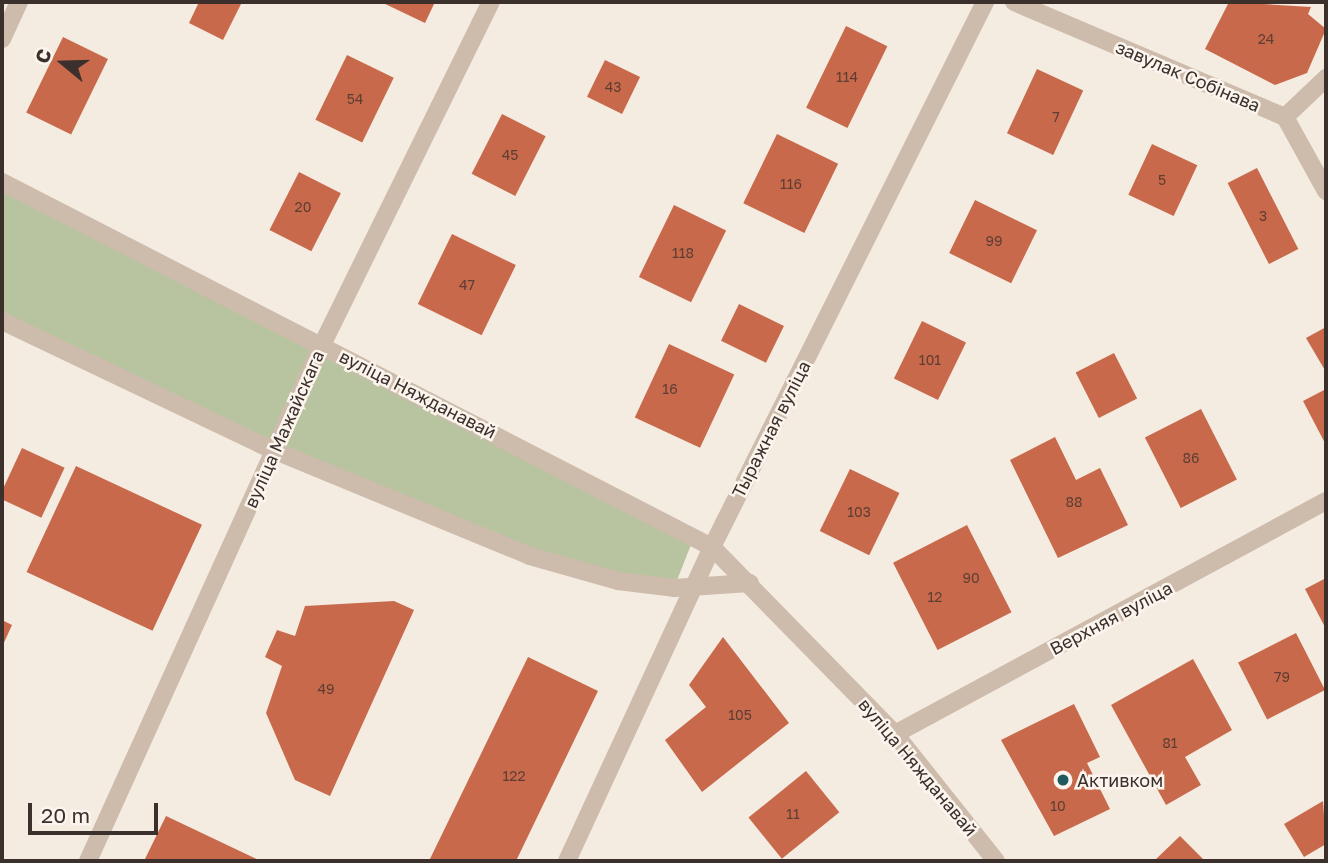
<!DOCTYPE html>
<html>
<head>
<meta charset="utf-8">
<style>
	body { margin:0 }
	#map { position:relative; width:1328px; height:863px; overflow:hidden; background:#f4ebe1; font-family:"Golos Text",sans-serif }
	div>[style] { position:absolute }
	.green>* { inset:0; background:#b8c4a0 }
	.building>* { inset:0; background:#c8694b; transform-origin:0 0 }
	.minor>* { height:18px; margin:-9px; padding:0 9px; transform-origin:9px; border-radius:9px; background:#cdbbac }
	.dots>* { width:19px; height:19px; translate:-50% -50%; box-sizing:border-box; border:4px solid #fbf5ee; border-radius:50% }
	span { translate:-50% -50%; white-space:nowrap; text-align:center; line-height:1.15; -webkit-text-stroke:5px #fbf5ee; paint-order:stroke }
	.number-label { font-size:14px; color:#5e3e33 }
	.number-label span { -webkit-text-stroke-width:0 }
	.street-label { font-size:18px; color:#3b302b }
	.poi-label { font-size:18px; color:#3b302b }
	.left { translate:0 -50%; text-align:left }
	.frame { position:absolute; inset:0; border:4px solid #3b302b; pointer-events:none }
	.north { position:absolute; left:28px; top:28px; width:70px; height:70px; -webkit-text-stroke:5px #fbf5ee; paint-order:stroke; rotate:289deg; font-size:19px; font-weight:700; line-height:28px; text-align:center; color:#3b302b }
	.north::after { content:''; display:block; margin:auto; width:24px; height:32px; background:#3b302b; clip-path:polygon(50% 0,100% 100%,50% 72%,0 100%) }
	.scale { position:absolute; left:28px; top:803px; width:130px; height:32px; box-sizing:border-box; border:4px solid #3b302b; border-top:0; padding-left:9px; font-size:21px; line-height:24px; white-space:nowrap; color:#3b302b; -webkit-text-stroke:5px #fbf5ee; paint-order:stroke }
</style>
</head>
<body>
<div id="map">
	<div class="green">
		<div style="clip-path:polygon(2px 182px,694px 537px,674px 588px,530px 556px,2px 321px)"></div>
	</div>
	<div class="building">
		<div style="clip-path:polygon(199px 2px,242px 2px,223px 40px,189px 23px)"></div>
		<div style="clip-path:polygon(381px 2px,435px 2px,425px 23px)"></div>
		<div style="clip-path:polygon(1229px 2px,1311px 7px,1308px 14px,1326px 29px,1307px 73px,1275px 85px,1205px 49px)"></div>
		<div style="left:846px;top:26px;width:46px;height:91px;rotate:26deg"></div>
		<div style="left:63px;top:37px;width:50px;height:84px;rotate:26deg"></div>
		<div style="left:347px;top:55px;width:52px;height:72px;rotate:26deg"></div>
		<div style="left:605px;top:60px;width:39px;height:41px;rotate:26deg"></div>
		<div style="left:1037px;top:69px;width:51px;height:71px;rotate:25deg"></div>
		<div style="left:502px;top:114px;width:49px;height:67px;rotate:27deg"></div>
		<div style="left:777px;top:134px;width:68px;height:77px;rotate:26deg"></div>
		<div style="left:1152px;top:144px;width:50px;height:56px;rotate:25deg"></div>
		<div style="left:1257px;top:168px;width:91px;height:33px;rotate:63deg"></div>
		<div style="left:299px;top:172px;width:47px;height:65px;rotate:27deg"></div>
		<div style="left:975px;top:200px;width:69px;height:59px;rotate:26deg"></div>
		<div style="left:674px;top:205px;width:58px;height:80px;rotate:26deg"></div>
		<div style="left:452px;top:234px;width:71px;height:78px;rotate:26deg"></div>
		<div style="left:739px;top:304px;width:50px;height:41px;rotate:26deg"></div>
		<div style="left:922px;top:321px;width:49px;height:64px;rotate:26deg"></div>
		<div style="clip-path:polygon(1326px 327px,1326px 372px,1306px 338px)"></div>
		<div style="left:669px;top:344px;width:72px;height:81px;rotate:25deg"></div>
		<div style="left:1114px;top:353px;width:51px;height:43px;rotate:63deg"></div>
		<div style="clip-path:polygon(1326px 389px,1326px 445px,1303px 401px)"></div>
		<div style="left:1201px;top:409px;width:79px;height:63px;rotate:63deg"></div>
		<div style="clip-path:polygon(1055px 437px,1076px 480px,1100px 468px,1128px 525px,1058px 558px,1010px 460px)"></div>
		<div style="left:22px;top:448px;width:47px;height:55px;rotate:25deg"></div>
		<div style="left:76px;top:466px;width:139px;height:117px;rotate:25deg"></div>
		<div style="left:850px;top:469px;width:55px;height:69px;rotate:26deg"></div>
		<div style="left:967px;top:525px;width:98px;height:83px;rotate:63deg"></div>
		<div style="clip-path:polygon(1326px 578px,1326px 629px,1305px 589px)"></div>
		<div style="clip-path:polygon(394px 601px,414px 610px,330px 796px,295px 780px,266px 713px,282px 666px,265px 657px,277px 630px,295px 636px,305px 606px)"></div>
		<div style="clip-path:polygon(2px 620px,12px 625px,2px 647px)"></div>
		<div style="left:1296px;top:633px;width:64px;height:65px;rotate:63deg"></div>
		<div style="clip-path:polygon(723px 637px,789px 723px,702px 792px,665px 740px,706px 707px,689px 685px)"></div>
		<div style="clip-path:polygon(528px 657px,598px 691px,516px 861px,429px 861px)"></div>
		<div style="clip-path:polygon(1193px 659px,1232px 730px,1185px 757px,1201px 785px,1166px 805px,1111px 705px)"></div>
		<div style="clip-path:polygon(1074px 704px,1100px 757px,1087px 763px,1110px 809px,1054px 836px,1001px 740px)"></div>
		<div style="left:806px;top:771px;width:53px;height:74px;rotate:51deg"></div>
		<div style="clip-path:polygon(1323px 801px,1326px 844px,1304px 857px,1284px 824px)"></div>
		<div style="clip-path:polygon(166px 816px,261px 861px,144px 861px)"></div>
		<div style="clip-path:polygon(1180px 836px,1205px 861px,1154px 861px)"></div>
	</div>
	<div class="minor">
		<div style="left:1014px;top:2px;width:294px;rotate:23deg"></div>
		<div style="left:1285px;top:117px;width:85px;rotate:61deg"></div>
		<div style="left:2px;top:39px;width:41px;rotate:-65.3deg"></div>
		<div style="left:1285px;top:117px;width:57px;rotate:-43.6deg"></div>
		<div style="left:2px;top:182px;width:798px;rotate:27.21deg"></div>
		<div style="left:712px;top:547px;width:262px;rotate:45.6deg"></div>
		<div style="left:895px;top:734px;width:162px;rotate:51.5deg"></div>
		<div style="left:2px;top:321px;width:300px;rotate:25.5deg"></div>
		<div style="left:273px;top:450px;width:278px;rotate:22.4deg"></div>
		<div style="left:530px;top:556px;width:91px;rotate:15.9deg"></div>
		<div style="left:618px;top:581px;width:56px;rotate:7.1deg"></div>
		<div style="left:674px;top:588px;width:76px;rotate:-3.8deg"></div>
		<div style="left:895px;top:734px;width:490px;rotate:-28.4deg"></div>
		<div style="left:88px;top:861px;width:567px;rotate:-65.61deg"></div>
		<div style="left:322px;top:345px;width:382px;rotate:-63.8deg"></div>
		<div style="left:567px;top:861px;width:346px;rotate:-65.2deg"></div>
		<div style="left:712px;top:547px;width:610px;rotate:-63.39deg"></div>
	</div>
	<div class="dots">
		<div style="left:1063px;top:780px;background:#1f5a5e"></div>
	</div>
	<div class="number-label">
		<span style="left:1266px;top:39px">24</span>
		<span style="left:847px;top:77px">114</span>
		<span style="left:613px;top:87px">43</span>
		<span style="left:355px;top:99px">54</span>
		<span style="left:1056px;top:117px">7</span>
		<span style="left:510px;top:155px">45</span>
		<span style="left:1162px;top:180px">5</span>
		<span style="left:791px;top:184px">116</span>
		<span style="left:303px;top:207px">20</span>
		<span style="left:1263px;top:216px">3</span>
		<span style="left:994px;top:241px">99</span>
		<span style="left:683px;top:253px">118</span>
		<span style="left:467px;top:285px">47</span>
		<span style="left:930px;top:360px">101</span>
		<span style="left:670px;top:389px">16</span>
		<span style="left:1191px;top:458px">86</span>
		<span style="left:1074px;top:502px">88</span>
		<span style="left:859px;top:512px">103</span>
		<span style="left:971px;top:578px">90</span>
		<span style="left:935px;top:597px">12</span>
		<span style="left:1282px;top:677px">79</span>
		<span style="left:326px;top:689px">49</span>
		<span style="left:740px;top:715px">105</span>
		<span style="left:1170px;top:743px">81</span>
		<span style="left:514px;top:776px">122</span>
		<span style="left:1058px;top:806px">10</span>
		<span style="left:793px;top:814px">11</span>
	</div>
	<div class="street-label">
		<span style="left:1188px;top:76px;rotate:23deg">завулак Собінава</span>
		<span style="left:418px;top:394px;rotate:27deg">вуліца Няжданавай</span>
		<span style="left:284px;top:429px;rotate:-66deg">вуліца Мажайскага</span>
		<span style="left:771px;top:429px;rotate:-63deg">Тыражная вуліца</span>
		<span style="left:1111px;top:618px;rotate:-28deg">Верхняя вуліца</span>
		<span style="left:918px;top:767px;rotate:50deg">вуліца Няжданавай</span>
	</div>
	<div class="poi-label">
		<span class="left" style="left:1077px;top:780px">Активком</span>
	</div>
	<div class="frame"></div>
	<div class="north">С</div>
	<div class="scale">20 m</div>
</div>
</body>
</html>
